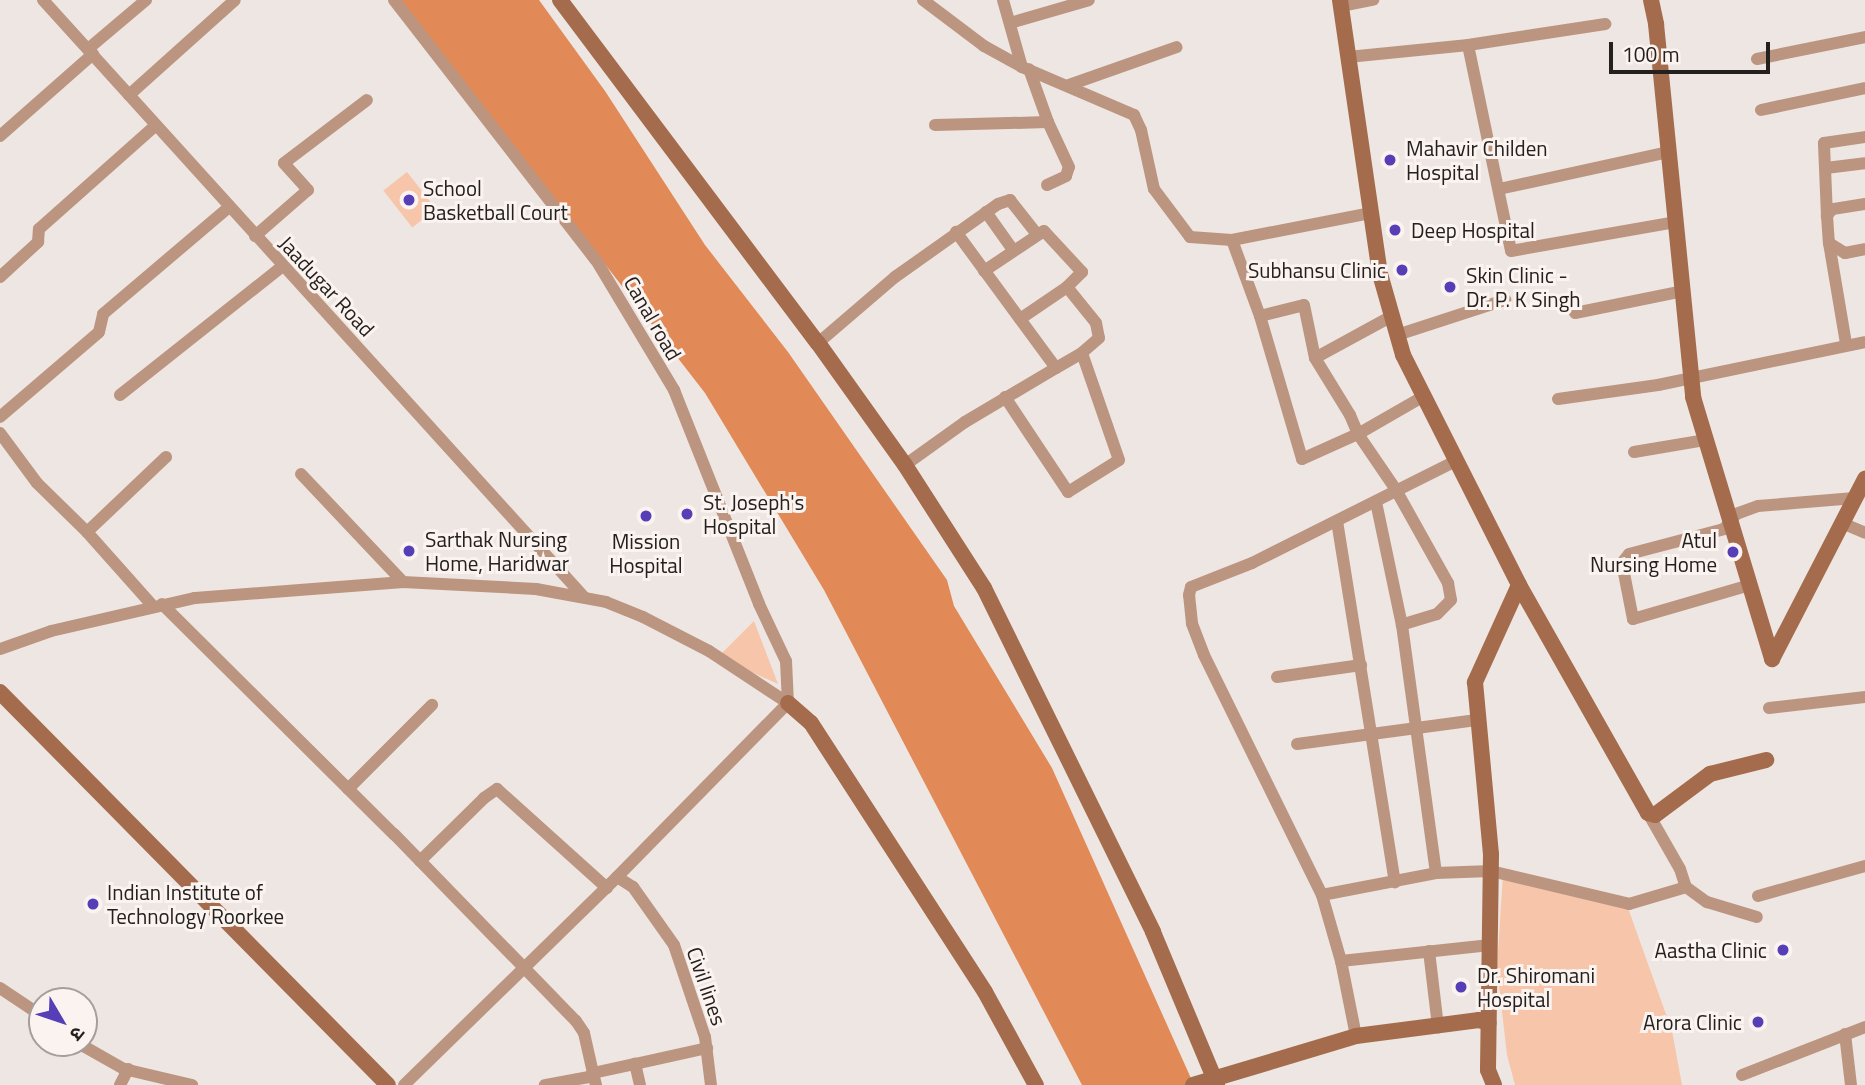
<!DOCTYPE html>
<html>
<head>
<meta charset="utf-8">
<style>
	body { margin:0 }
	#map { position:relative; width:1865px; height:1085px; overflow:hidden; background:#eee6e2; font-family:"Titillium Web","Noto Sans Devanagari",sans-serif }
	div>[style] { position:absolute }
	.green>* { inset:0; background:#f6c5aa; transform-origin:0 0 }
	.water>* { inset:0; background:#e18a57 }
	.street>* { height:12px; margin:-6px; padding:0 6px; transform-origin:6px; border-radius:6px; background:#bc9580 }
	.secondary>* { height:16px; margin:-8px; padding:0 8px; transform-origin:8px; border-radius:8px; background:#a46c4c }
	.dots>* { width:19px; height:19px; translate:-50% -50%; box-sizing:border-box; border:4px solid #fbf3ef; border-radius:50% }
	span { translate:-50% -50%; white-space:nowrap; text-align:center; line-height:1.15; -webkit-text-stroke:6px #fbf3ef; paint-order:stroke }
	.poi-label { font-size:21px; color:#23201e }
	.left { translate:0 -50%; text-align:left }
	.right { translate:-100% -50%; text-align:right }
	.street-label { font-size:21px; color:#23201e }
	.north { position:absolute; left:28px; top:987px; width:70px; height:70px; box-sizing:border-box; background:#fbf3ef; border:2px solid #a59f9b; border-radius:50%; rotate:129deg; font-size:19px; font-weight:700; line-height:28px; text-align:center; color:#23201e }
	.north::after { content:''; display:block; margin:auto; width:24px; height:32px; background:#563eb6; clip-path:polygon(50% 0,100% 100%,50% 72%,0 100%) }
	.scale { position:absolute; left:1609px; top:42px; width:161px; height:32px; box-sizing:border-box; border:4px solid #23201e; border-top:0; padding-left:9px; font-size:21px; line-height:24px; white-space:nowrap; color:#23201e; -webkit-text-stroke:5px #fbf3ef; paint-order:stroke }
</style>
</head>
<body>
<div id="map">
	<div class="green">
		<div style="left:407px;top:172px;width:47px;height:30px;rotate:52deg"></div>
		<div style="clip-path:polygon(754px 621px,778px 684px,718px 657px)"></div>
		<div style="clip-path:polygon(1503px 874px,1628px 908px,1672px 1031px,1682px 1085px,1515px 1085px,1507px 1055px,1497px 968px)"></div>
	</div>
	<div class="water">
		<div style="clip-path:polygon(400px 0,539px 0,605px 91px,705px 245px,788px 352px,947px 580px,954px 606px,1052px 768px,1194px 1085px,1082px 1085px,824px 590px,705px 393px)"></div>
	</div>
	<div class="street">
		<div style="left:43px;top:0;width:806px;rotate:47.82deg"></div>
		<div style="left:394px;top:0;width:329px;rotate:52.2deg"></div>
		<div style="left:596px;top:260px;width:152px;rotate:59deg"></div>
		<div style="left:674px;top:390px;width:230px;rotate:68.3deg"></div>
		<div style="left:759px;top:604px;width:63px;rotate:64.7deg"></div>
		<div style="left:786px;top:661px;width:42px;rotate:87.3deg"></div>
		<div style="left:923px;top:0;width:76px;rotate:37deg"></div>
		<div style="left:984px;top:46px;width:43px;rotate:28.9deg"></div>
		<div style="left:1022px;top:67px;width:122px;rotate:23.2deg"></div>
		<div style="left:1134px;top:115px;width:17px;rotate:65deg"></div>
		<div style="left:1141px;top:130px;width:60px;rotate:77.6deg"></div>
		<div style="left:1154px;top:189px;width:60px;rotate:53.1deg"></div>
		<div style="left:1190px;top:237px;width:42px;rotate:4.1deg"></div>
		<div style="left:1232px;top:240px;width:81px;rotate:69.8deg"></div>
		<div style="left:1260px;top:316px;width:45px;rotate:-14deg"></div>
		<div style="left:1304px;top:305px;width:54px;rotate:78.3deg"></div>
		<div style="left:1315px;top:358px;width:88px;rotate:-28.6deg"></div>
		<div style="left:1003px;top:0;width:70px;rotate:74.2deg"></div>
		<div style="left:1341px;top:6px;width:33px;rotate:-11deg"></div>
		<div style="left:1010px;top:23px;width:82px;rotate:-16.2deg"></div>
		<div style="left:1468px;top:45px;width:210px;rotate:78.2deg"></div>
		<div style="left:1511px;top:251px;width:168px;rotate:-10deg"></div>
		<div style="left:88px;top:49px;width:76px;rotate:-40.2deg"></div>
		<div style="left:1348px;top:57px;width:121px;rotate:-5.7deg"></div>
		<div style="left:1468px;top:45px;width:139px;rotate:-8.7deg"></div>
		<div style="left:1757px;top:59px;width:110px;rotate:-11.5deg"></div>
		<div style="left:1069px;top:85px;width:114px;rotate:-19.4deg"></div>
		<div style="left:129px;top:95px;width:142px;rotate:-41.9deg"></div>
		<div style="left:1761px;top:110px;width:106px;rotate:-11.9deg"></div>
		<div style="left:935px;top:125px;width:113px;rotate:-1.5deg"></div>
		<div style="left:1048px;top:122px;width:56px;rotate:-109.7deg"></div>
		<div style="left:0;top:136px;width:124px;rotate:-41.4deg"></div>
		<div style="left:1826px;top:168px;width:39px;rotate:-7deg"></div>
		<div style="left:1047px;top:185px;width:21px;rotate:-25deg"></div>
		<div style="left:1066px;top:176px;width:9px;rotate:-72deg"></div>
		<div style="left:1069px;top:167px;width:50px;rotate:-115deg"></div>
		<div style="left:1499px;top:189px;width:174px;rotate:-12.3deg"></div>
		<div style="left:1865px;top:204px;width:33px;rotate:171deg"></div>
		<div style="left:1832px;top:209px;width:9px;rotate:126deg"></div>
		<div style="left:1827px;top:216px;width:27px;rotate:86deg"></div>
		<div style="left:1829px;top:243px;width:19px;rotate:32deg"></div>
		<div style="left:1845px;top:253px;width:20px;rotate:-11deg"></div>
		<div style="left:986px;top:212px;width:47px;rotate:54.6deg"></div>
		<div style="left:1827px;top:216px;width:73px;rotate:-92.4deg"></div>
		<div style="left:1824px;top:143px;width:41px;rotate:-8.3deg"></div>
		<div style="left:255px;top:236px;width:70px;rotate:-41deg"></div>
		<div style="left:308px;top:190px;width:36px;rotate:-132deg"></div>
		<div style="left:284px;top:163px;width:104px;rotate:-37.2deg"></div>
		<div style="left:1232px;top:240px;width:142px;rotate:-11deg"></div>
		<div style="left:1829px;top:243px;width:102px;rotate:80.4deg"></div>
		<div style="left:984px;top:271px;width:72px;rotate:-33.7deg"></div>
		<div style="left:1044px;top:231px;width:56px;rotate:47.2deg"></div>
		<div style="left:1082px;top:272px;width:21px;rotate:135deg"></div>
		<div style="left:0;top:277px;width:52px;rotate:-42.6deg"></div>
		<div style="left:38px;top:242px;width:13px;rotate:-86deg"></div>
		<div style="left:39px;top:229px;width:155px;rotate:-41.6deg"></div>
		<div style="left:1575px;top:313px;width:110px;rotate:-11.5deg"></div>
		<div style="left:1260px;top:316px;width:149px;rotate:73.6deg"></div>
		<div style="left:1302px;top:459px;width:61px;rotate:-24.1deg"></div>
		<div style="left:1358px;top:434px;width:76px;rotate:-29.9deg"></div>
		<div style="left:1020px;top:319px;width:57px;rotate:-34.2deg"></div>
		<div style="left:1067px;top:287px;width:46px;rotate:51.1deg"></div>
		<div style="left:1096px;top:323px;width:15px;rotate:79deg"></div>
		<div style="left:1099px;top:338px;width:23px;rotate:139deg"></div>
		<div style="left:1397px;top:335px;width:114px;rotate:-18deg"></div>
		<div style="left:818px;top:343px;width:101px;rotate:-40.6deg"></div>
		<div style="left:895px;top:277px;width:126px;rotate:-35.3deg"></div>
		<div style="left:998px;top:204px;width:13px;rotate:-18deg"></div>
		<div style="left:1010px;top:200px;width:42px;rotate:51.8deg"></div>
		<div style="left:1315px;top:358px;width:67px;rotate:58.4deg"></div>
		<div style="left:1350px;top:415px;width:21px;rotate:67deg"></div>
		<div style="left:1358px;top:434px;width:68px;rotate:55.8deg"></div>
		<div style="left:1396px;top:490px;width:107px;rotate:60.8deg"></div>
		<div style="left:1448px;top:583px;width:17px;rotate:80deg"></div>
		<div style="left:1451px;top:600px;width:20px;rotate:135deg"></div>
		<div style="left:1437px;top:614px;width:37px;rotate:163deg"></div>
		<div style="left:120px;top:395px;width:208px;rotate:-38.4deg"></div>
		<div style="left:1005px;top:397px;width:114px;rotate:56.4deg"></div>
		<div style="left:1068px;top:492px;width:60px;rotate:-32.1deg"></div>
		<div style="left:1119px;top:460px;width:113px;rotate:-109.1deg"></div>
		<div style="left:1082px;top:353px;width:30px;rotate:150deg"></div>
		<div style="left:1558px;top:399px;width:101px;rotate:-8deg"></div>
		<div style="left:1658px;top:385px;width:211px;rotate:-11.7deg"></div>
		<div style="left:0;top:417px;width:130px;rotate:-40.6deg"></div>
		<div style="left:99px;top:332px;width:18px;rotate:-77deg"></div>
		<div style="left:103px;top:314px;width:165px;rotate:-40.3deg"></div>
		<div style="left:0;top:433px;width:62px;rotate:53.5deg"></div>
		<div style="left:37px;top:483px;width:70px;rotate:44.4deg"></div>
		<div style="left:87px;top:532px;width:99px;rotate:48.3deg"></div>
		<div style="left:1634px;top:452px;width:73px;rotate:-9.5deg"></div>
		<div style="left:905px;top:465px;width:74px;rotate:-35.6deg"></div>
		<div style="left:965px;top:422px;width:106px;rotate:-30.7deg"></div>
		<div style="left:1056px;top:368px;width:169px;rotate:-126.3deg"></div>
		<div style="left:301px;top:474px;width:149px;rotate:46.6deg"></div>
		<div style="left:1376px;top:502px;width:126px;rotate:78.1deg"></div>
		<div style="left:1402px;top:625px;width:250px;rotate:82.2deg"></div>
		<div style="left:1337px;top:521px;width:366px;rotate:80.9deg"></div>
		<div style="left:1842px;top:523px;width:25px;rotate:23deg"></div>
		<div style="left:87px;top:532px;width:109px;rotate:-43.5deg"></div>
		<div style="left:1750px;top:585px;width:122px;rotate:163.8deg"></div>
		<div style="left:1633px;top:619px;width:57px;rotate:-101.1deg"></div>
		<div style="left:1622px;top:563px;width:11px;rotate:-52deg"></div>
		<div style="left:1629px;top:554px;width:98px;rotate:-14.7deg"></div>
		<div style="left:1724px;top:529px;width:19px;rotate:-51deg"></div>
		<div style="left:1736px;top:514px;width:23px;rotate:-20deg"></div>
		<div style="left:1758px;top:506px;width:97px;rotate:-4.7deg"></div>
		<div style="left:162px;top:604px;width:327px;rotate:44.8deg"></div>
		<div style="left:394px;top:834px;width:261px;rotate:45.8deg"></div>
		<div style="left:576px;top:1021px;width:14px;rotate:56deg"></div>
		<div style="left:584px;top:1033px;width:41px;rotate:77.3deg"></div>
		<div style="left:593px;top:1073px;width:6px;rotate:135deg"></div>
		<div style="left:589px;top:1077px;width:45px;rotate:169.7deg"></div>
		<div style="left:0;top:649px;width:54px;rotate:-19.4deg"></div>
		<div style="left:51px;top:631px;width:148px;rotate:-12.9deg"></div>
		<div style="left:195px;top:598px;width:209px;rotate:-4.4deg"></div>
		<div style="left:403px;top:582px;width:133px;rotate:3deg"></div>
		<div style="left:536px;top:589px;width:71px;rotate:10.5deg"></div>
		<div style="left:606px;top:602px;width:40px;rotate:22deg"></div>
		<div style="left:643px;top:617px;width:74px;rotate:27.3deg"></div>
		<div style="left:709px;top:651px;width:95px;rotate:33.4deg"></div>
		<div style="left:1277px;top:677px;width:85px;rotate:-8.1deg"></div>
		<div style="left:1769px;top:708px;width:97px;rotate:-6.5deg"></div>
		<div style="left:1297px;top:744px;width:183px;rotate:-7.6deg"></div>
		<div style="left:348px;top:789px;width:119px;rotate:-45deg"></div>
		<div style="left:1648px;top:813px;width:64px;rotate:60.3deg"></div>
		<div style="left:1680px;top:869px;width:19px;rotate:72deg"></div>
		<div style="left:1686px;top:887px;width:26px;rotate:36deg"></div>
		<div style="left:1707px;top:902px;width:52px;rotate:16.7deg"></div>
		<div style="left:420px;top:861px;width:90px;rotate:-44.5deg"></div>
		<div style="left:484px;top:798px;width:16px;rotate:-35deg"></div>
		<div style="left:497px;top:789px;width:148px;rotate:42deg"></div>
		<div style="left:617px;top:877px;width:19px;rotate:32deg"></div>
		<div style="left:633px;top:887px;width:71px;rotate:54.7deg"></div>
		<div style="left:674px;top:945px;width:97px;rotate:71.4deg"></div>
		<div style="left:705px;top:1037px;width:48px;rotate:82.9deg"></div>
		<div style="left:1322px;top:895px;width:116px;rotate:-10.9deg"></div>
		<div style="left:1436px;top:873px;width:55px;rotate:-2.1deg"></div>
		<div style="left:1491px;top:871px;width:142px;rotate:13.4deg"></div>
		<div style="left:1629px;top:904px;width:59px;rotate:-16.6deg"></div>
		<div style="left:1758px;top:896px;width:111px;rotate:-15.7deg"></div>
		<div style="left:1429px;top:951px;width:77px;rotate:83.2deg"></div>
		<div style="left:1341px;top:961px;width:150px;rotate:-6.1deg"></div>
		<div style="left:0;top:988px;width:50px;rotate:33.7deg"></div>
		<div style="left:1845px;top:1034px;width:51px;rotate:83.3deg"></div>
		<div style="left:1356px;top:1036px;width:76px;rotate:-101.3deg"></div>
		<div style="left:1341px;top:961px;width:69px;rotate:-106.1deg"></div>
		<div style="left:1322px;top:895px;width:267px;rotate:-116.2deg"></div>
		<div style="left:1204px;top:655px;width:34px;rotate:-111deg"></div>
		<div style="left:1192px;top:623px;width:28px;rotate:-96deg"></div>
		<div style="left:1189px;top:595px;width:8px;rotate:-76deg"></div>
		<div style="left:1191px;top:587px;width:66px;rotate:-21.5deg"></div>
		<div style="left:1252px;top:563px;width:228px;rotate:-26.6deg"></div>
		<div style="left:78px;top:1043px;width:53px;rotate:29.5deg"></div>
		<div style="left:124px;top:1069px;width:70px;rotate:13.2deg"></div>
		<div style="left:1742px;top:1075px;width:132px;rotate:-21.3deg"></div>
		<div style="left:120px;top:1085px;width:18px;rotate:-63deg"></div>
		<div style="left:404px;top:1085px;width:298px;rotate:-44.3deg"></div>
		<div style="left:617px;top:877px;width:244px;rotate:-45.5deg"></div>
		<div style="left:596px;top:1085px;width:12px;rotate:-104deg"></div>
		<div style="left:593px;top:1073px;width:43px;rotate:-12.1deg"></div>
		<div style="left:640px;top:1085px;width:22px;rotate:-103deg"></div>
		<div style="left:635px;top:1064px;width:74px;rotate:-12.5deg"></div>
	</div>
	<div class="secondary">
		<div style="left:560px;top:0;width:429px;rotate:53.1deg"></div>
		<div style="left:818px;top:343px;width:150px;rotate:54.5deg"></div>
		<div style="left:905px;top:465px;width:146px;rotate:57.3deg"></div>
		<div style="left:984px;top:588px;width:383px;rotate:63.8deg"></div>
		<div style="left:1153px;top:932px;width:166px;rotate:67.3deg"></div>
		<div style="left:1340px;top:0;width:277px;rotate:81.7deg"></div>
		<div style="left:1380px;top:274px;width:84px;rotate:74.1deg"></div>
		<div style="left:1403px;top:355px;width:258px;rotate:63.2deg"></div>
		<div style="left:1519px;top:585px;width:107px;rotate:114.4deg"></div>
		<div style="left:1475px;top:682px;width:173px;rotate:84.7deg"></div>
		<div style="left:1491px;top:854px;width:216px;rotate:90.8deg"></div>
		<div style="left:1488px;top:1070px;width:16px;rotate:68deg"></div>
		<div style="left:1651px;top:0;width:25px;rotate:78deg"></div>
		<div style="left:1656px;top:24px;width:375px;rotate:84.3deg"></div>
		<div style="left:1693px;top:397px;width:274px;rotate:73.2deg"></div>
		<div style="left:1519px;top:585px;width:262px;rotate:60.5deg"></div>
		<div style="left:1648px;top:813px;width:7px;rotate:16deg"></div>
		<div style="left:1655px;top:815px;width:69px;rotate:-36.7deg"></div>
		<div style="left:1710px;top:774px;width:58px;rotate:-14deg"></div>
		<div style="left:1772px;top:659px;width:203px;rotate:-62.7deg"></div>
		<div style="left:0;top:692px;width:552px;rotate:45.37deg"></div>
		<div style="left:788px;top:703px;width:30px;rotate:41deg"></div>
		<div style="left:811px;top:723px;width:320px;rotate:57.1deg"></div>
		<div style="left:985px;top:992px;width:106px;rotate:61.3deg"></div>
		<div style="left:1193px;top:1085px;width:170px;rotate:-16.7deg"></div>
		<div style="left:1356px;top:1036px;width:124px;rotate:-7.4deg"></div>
		<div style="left:1479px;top:1020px;width:10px;rotate:17deg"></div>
	</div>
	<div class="dots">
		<div style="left:1390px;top:160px;background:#563eb6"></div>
		<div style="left:409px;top:200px;background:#563eb6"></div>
		<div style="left:1395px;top:230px;background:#563eb6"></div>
		<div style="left:1402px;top:270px;background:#563eb6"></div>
		<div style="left:1450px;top:287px;background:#563eb6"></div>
		<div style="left:687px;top:514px;background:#563eb6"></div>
		<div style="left:646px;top:516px;background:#563eb6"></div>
		<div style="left:409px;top:551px;background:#563eb6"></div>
		<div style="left:1733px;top:552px;background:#563eb6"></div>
		<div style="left:93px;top:904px;background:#563eb6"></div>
		<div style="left:1783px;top:950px;background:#563eb6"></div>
		<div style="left:1461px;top:987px;background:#563eb6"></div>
		<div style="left:1758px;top:1022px;background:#563eb6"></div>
	</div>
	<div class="poi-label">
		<span class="left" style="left:1406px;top:160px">Mahavir Childen<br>Hospital</span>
		<span class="left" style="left:423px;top:200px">School<br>Basketball Court</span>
		<span class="left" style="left:1411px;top:230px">Deep Hospital</span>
		<span class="right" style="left:1386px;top:270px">Subhansu Clinic</span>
		<span class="left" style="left:1466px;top:287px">Skin Clinic -<br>Dr. P. K Singh</span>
		<span class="left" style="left:703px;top:514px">St. Joseph's<br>Hospital</span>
		<span class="left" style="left:425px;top:551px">Sarthak Nursing<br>Home, Haridwar</span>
		<span class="right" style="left:1717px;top:552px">Atul<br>Nursing Home</span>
		<span style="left:646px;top:553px">Mission<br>Hospital</span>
		<span class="left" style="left:107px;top:904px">Indian Institute of<br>Technology Roorkee</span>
		<span class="right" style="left:1767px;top:950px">Aastha Clinic</span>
		<span class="left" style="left:1477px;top:987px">Dr. Shiromani<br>Hospital</span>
		<span class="right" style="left:1742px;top:1022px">Arora Clinic</span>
	</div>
	<div class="street-label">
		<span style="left:327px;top:286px;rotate:47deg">Jaadugar Road</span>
		<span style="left:653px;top:318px;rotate:60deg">Canal road</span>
		<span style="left:707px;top:986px;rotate:71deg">Civil lines</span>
	</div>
	<div class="north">उ</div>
	<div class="scale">100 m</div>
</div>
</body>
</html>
